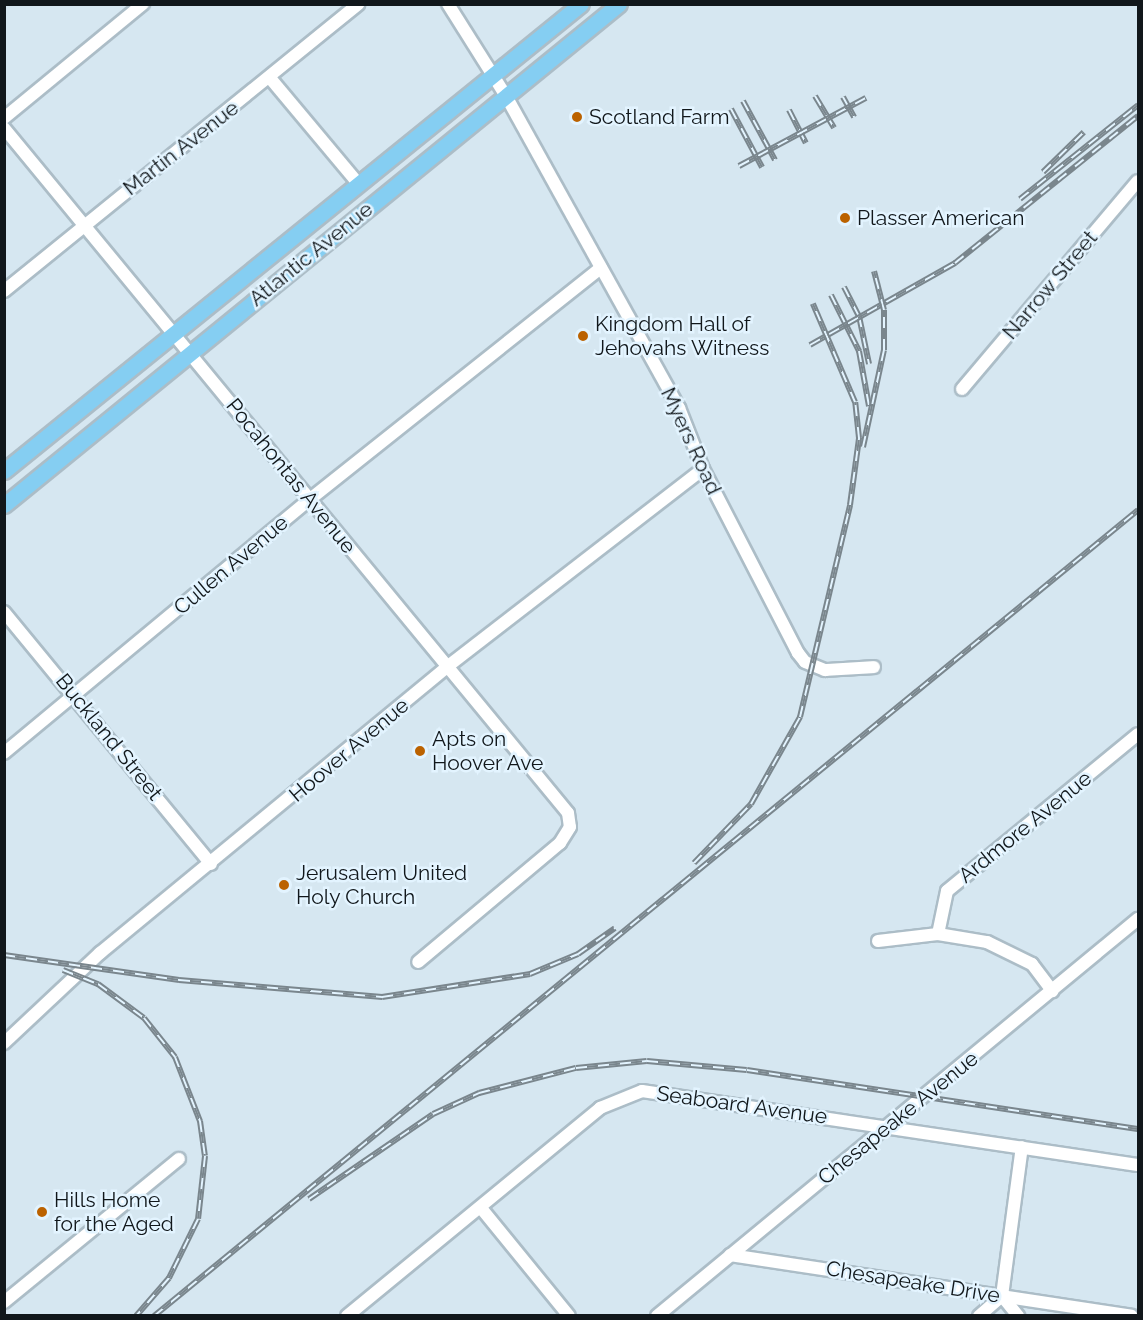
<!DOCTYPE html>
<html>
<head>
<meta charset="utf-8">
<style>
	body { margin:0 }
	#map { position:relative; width:1143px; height:1320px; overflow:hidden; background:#d6e7f1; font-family:Raleway,sans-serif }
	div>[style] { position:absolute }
	.roads { filter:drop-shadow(2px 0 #acbdc7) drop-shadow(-2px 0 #acbdc7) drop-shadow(0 2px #acbdc7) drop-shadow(0 -2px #acbdc7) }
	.minor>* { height:12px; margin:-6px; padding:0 6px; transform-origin:6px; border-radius:6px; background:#fff }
	.major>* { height:15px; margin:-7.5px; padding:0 7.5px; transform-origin:7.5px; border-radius:7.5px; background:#85cef2 }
	.rail>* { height:6px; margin-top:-3px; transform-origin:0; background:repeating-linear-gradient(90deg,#e3f4ff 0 11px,#7a868d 0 22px); box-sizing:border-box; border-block:2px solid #7a868d }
	.dots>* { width:16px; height:16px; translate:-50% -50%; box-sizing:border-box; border:3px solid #e3f4ff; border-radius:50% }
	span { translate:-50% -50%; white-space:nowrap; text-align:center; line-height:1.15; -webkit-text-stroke:5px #e3f4ff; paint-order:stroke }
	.poi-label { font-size:21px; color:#11171b }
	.left { translate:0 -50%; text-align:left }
	.street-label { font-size:21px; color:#11171b }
	.frame { position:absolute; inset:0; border:6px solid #11171b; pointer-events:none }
</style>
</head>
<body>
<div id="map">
	<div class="roads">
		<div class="minor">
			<div style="left:448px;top:4px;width:109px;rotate:57.8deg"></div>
			<div style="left:506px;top:96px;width:357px;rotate:61deg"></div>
			<div style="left:679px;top:408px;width:66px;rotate:68.5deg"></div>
			<div style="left:703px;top:469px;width:207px;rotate:62.7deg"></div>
			<div style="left:798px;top:653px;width:11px;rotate:52deg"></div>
			<div style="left:805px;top:662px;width:22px;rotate:22deg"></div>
			<div style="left:825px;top:670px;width:49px;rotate:-3.5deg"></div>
			<div style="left:270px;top:78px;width:136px;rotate:50.1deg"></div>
			<div style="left:4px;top:118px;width:180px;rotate:-39.4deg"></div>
			<div style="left:4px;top:128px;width:887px;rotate:50.53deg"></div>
			<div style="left:568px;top:813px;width:14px;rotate:82deg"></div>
			<div style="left:570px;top:827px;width:19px;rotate:122deg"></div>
			<div style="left:560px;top:843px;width:185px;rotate:140deg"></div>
			<div style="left:4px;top:291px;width:456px;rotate:-39deg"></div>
			<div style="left:962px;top:389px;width:272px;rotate:-49.8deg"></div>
			<div style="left:4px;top:612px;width:326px;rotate:50.6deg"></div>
			<div style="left:4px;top:753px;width:396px;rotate:-39.7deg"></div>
			<div style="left:309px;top:500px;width:373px;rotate:-38.5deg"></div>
			<div style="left:938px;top:934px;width:44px;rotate:-78.2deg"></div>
			<div style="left:947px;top:891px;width:247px;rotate:-39.4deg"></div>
			<div style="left:878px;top:941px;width:60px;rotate:-6.7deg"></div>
			<div style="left:938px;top:934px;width:50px;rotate:9.3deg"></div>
			<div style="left:987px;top:942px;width:50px;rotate:26.1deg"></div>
			<div style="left:1032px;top:964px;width:34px;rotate:53deg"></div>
			<div style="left:4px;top:1043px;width:132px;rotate:-43.2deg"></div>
			<div style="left:100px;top:953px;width:451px;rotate:-39.5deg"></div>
			<div style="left:448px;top:666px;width:322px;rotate:-37.7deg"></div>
			<div style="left:481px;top:1208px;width:139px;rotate:50.8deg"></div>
			<div style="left:730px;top:1255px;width:406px;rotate:8.6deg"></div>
			<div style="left:1002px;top:1296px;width:26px;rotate:51deg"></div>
			<div style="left:4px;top:1302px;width:226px;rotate:-39.3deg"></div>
			<div style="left:347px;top:1316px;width:328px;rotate:-39.4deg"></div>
			<div style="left:600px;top:1108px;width:45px;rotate:-22deg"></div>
			<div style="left:642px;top:1091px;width:501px;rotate:8.49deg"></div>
			<div style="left:657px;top:1316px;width:624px;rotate:-39.54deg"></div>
			<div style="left:979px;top:1316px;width:30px;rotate:-41deg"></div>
			<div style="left:1002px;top:1296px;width:150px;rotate:-82.4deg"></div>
		</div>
		<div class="major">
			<div style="left:4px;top:471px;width:742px;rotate:-38.99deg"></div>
			<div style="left:4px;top:505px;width:793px;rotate:-39.17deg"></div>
		</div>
	</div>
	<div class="rail">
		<div style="left:815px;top:96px;width:37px;rotate:59deg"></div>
		<div style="left:843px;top:97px;width:23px;rotate:61deg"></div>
		<div style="left:743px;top:101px;width:67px;rotate:61.5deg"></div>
		<div style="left:731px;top:109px;width:66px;rotate:61.9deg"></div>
		<div style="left:789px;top:110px;width:37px;rotate:63deg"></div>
		<div style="left:739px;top:166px;width:144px;rotate:-28.2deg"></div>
		<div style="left:1043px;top:172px;width:57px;rotate:-44.3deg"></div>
		<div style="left:1020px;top:199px;width:151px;rotate:-38.5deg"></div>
		<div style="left:844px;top:287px;width:33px;rotate:63deg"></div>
		<div style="left:859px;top:316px;width:49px;rotate:78.2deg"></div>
		<div style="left:831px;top:295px;width:63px;rotate:63.4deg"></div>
		<div style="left:859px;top:351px;width:56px;rotate:79.7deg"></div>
		<div style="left:810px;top:345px;width:167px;rotate:-29.5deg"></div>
		<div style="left:955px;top:263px;width:235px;rotate:-38.8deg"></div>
		<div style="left:863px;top:447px;width:99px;rotate:-77.8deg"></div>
		<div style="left:884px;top:350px;width:40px;rotate:-90deg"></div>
		<div style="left:884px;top:310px;width:40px;rotate:-104.4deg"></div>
		<div style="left:694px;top:863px;width:82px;rotate:-46deg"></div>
		<div style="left:751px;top:804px;width:100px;rotate:-60.6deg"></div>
		<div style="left:800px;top:717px;width:218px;rotate:-76.7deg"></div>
		<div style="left:850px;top:505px;width:68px;rotate:-82.3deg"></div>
		<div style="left:859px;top:438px;width:36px;rotate:-96deg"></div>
		<div style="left:855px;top:402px;width:107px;rotate:-113.2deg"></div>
		<div style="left:4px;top:955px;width:177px;rotate:8.1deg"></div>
		<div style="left:179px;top:980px;width:204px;rotate:4.8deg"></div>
		<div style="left:382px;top:997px;width:150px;rotate:-8.8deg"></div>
		<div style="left:530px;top:974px;width:52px;rotate:-22.6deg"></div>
		<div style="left:578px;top:954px;width:45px;rotate:-35.1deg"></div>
		<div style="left:63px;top:970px;width:38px;rotate:22deg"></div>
		<div style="left:98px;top:984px;width:57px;rotate:36.5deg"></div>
		<div style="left:144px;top:1018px;width:50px;rotate:51.5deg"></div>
		<div style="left:175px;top:1057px;width:69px;rotate:68.7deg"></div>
		<div style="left:200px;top:1121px;width:35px;rotate:82deg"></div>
		<div style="left:205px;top:1156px;width:63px;rotate:96.3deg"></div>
		<div style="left:198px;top:1219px;width:66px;rotate:116.2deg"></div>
		<div style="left:169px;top:1278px;width:50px;rotate:131deg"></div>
		<div style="left:309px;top:1199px;width:150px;rotate:-34.4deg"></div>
		<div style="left:433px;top:1114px;width:51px;rotate:-24.5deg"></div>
		<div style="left:479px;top:1093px;width:100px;rotate:-14.5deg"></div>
		<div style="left:576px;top:1068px;width:71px;rotate:-5.6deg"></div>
		<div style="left:647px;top:1061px;width:100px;rotate:5.1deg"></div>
		<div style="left:747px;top:1070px;width:395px;rotate:8.6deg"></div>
		<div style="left:154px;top:1316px;width:1272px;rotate:-39.32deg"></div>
	</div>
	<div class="dots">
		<div style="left:577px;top:117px;background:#bb6200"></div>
		<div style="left:845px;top:218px;background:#bb6200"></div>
		<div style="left:583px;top:336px;background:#bb6200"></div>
		<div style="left:420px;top:751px;background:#bb6200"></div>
		<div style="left:284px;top:885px;background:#bb6200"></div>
		<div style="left:42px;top:1212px;background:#bb6200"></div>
	</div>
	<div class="poi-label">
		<span class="left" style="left:589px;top:117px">Scotland Farm</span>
		<span class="left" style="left:857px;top:218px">Plasser American</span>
		<span class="left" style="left:595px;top:336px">Kingdom Hall of<br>Jehovahs Witness</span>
		<span class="left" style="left:432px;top:751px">Apts on<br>Hoover Ave</span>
		<span class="left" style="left:296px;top:885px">Jerusalem United<br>Holy Church</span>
		<span class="left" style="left:54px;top:1212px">Hills Home<br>for the Aged</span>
	</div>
	<div class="street-label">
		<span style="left:181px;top:148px;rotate:-38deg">Martin Avenue</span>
		<span style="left:311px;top:254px;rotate:-39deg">Atlantic Avenue</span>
		<span style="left:1050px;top:285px;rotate:-50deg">Narrow Street</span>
		<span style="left:691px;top:441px;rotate:65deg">Myers Road</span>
		<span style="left:291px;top:476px;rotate:51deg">Pocahontas Avenue</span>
		<span style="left:231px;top:565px;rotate:-40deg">Cullen Avenue</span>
		<span style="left:109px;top:737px;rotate:51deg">Buckland Street</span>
		<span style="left:349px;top:750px;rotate:-40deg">Hoover Avenue</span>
		<span style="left:1025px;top:827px;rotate:-39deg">Ardmore Avenue</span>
		<span style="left:742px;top:1105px;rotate:8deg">Seaboard Avenue</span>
		<span style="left:898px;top:1118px;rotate:-39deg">Chesapeake Avenue</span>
		<span style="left:913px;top:1282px;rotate:9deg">Chesapeake Drive</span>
	</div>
	<div class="frame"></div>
</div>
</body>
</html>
